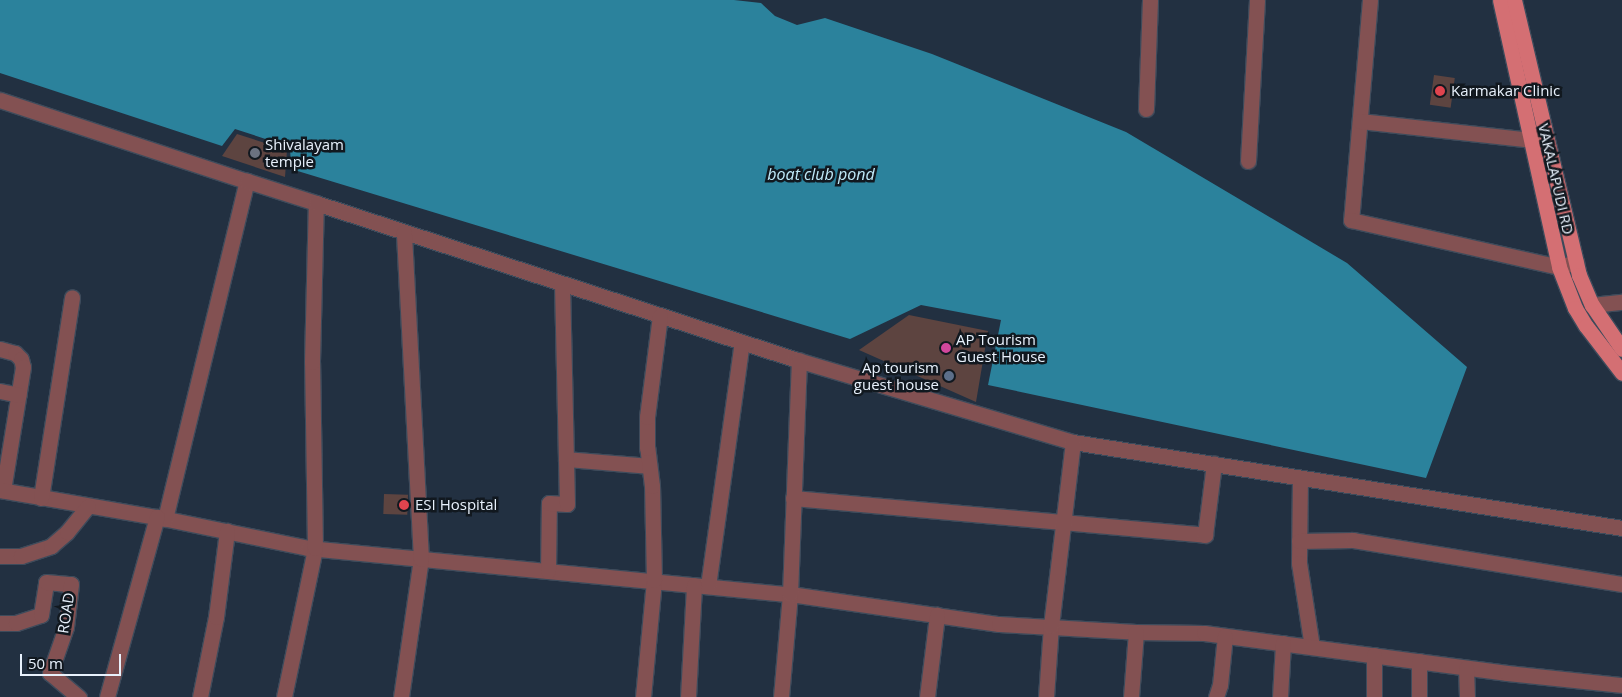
<!DOCTYPE html>
<html>
<head>
<meta charset="utf-8">
<style>
	body { margin:0 }
	#map { position:relative; width:1622px; height:697px; overflow:hidden; background:#223041; font-family:"Open Sans",sans-serif }
	div>[style] { position:absolute }
	.water>* { inset:0; background:#2b829c }
	.building>* { inset:0; background:#5d4440; transform-origin:0 0 }
	.roads { filter:drop-shadow(1px 0 #3e4b5b) drop-shadow(-1px 0 #3e4b5b) drop-shadow(0 1px #3e4b5b) drop-shadow(0 -1px #3e4b5b) }
	.minor>* { height:15px; margin:-7.5px; padding:0 7.5px; transform-origin:7.5px; border-radius:7.5px; background:#835152 }
	.major>* { height:15px; margin:-7.5px; padding:0 7.5px; transform-origin:7.5px; border-radius:7.5px; background:#d46f73 }
	.dots>* { width:14px; height:14px; translate:-50% -50%; box-sizing:border-box; border:2px solid #11181f; border-radius:50% }
	span { translate:-50% -50%; white-space:nowrap; text-align:center; line-height:1.15; -webkit-text-stroke:5px #11181f; paint-order:stroke }
	.poi-label { font-size:15px; color:#e8f1fc }
	.left { translate:0 -50%; text-align:left }
	.right { translate:-100% -50%; text-align:right }
	.street-label { font-size:15px; color:#e8f1fc }
	.water-label { font-size:16px; color:#c0eaf9; font-style:italic }
	.scale { position:absolute; left:20px; top:654px; width:101px; height:22px; box-sizing:border-box; border:2px solid #e8f1fc; border-top:0; padding-left:6px; font-size:15px; line-height:18px; white-space:nowrap; color:#e8f1fc; -webkit-text-stroke:4px #11181f; paint-order:stroke }
</style>
</head>
<body>
<div id="map">
	<div class="water">
		<div style="clip-path:polygon(0 0,734px 0,761px 3px,775px 16px,797px 25px,825px 18px,932px 54px,1126px 132px,1347px 263px,1467px 367px,1426px 478px,988px 385px,1001px 320px,921px 305px,850px 339px,291px 169px,290px 147px,235px 129px,222px 146px,0 73px)"></div>
	</div>
	<div class="building">
		<div style="left:1434px;top:75px;width:21px;height:30px;rotate:8deg"></div>
		<div style="clip-path:polygon(237px 134px,287px 150px,285px 177px,222px 156px)"></div>
		<div style="clip-path:polygon(909px 315px,988px 331px,976px 402px,859px 350px)"></div>
		<div style="left:384px;top:494px;width:24px;height:20px;rotate:2deg"></div>
	</div>
	<div class="roads">
		<div class="minor">
			<div style="left:1370px;top:0;width:221px;rotate:94.9deg"></div>
			<div style="left:1351px;top:220px;width:213px;rotate:12.7deg"></div>
			<div style="left:1559px;top:267px;width:18px;rotate:-16deg"></div>
			<div style="left:0;top:100px;width:260px;rotate:18.2deg"></div>
			<div style="left:1146px;top:109px;width:109px;rotate:-87.9deg"></div>
			<div style="left:1360px;top:121px;width:172px;rotate:6.3deg"></div>
			<div style="left:1531px;top:140px;width:15px;rotate:-20deg"></div>
			<div style="left:1248px;top:161px;width:161px;rotate:-86.8deg"></div>
			<div style="left:1592px;top:305px;width:30px;rotate:-6deg"></div>
			<div style="left:0;top:349px;width:16px;rotate:15deg"></div>
			<div style="left:15px;top:353px;width:8px;rotate:45deg"></div>
			<div style="left:21px;top:359px;width:8px;rotate:76deg"></div>
			<div style="left:23px;top:367px;width:125px;rotate:99.2deg"></div>
			<div style="left:0;top:391px;width:19px;rotate:12deg"></div>
			<div style="left:566px;top:459px;width:83px;rotate:4.8deg"></div>
			<div style="left:1300px;top:478px;width:85px;rotate:90.7deg"></div>
			<div style="left:1299px;top:563px;width:85px;rotate:81.2deg"></div>
			<div style="left:0;top:490px;width:159px;rotate:9.8deg"></div>
			<div style="left:157px;top:517px;width:154px;rotate:11.6deg"></div>
			<div style="left:308px;top:548px;width:484px;rotate:5.5deg"></div>
			<div style="left:790px;top:594px;width:211px;rotate:8.2deg"></div>
			<div style="left:999px;top:624px;width:137px;rotate:3.3deg"></div>
			<div style="left:1136px;top:632px;width:68px;rotate:0.8deg"></div>
			<div style="left:1204px;top:633px;width:306px;rotate:7.5deg"></div>
			<div style="left:1507px;top:673px;width:116px;rotate:6deg"></div>
			<div style="left:41px;top:498px;width:203px;rotate:-81.2deg"></div>
			<div style="left:793px;top:498px;width:414px;rotate:5.1deg"></div>
			<div style="left:1205px;top:535px;width:72px;rotate:-82.8deg"></div>
			<div style="left:165px;top:519px;width:348px;rotate:-76.4deg"></div>
			<div style="left:247px;top:181px;width:72px;rotate:17.7deg"></div>
			<div style="left:1299px;top:541px;width:54px;rotate:-1.1deg"></div>
			<div style="left:1353px;top:540px;width:273px;rotate:9.3deg"></div>
			<div style="left:0;top:556px;width:21px"></div>
			<div style="left:21px;top:556px;width:32px;rotate:-18deg"></div>
			<div style="left:51px;top:546px;width:21px;rotate:-41deg"></div>
			<div style="left:67px;top:532px;width:33px;rotate:-51deg"></div>
			<div style="left:548px;top:571px;width:68px;rotate:-89.2deg"></div>
			<div style="left:549px;top:503px;width:18px;rotate:3deg"></div>
			<div style="left:567px;top:504px;width:219px;rotate:-91.3deg"></div>
			<div style="left:708px;top:586px;width:246px;rotate:-82.1deg"></div>
			<div style="left:0;top:623px;width:16px"></div>
			<div style="left:16px;top:623px;width:26px;rotate:-18deg"></div>
			<div style="left:41px;top:615px;width:33px;rotate:-81deg"></div>
			<div style="left:46px;top:582px;width:25px;rotate:5deg"></div>
			<div style="left:71px;top:584px;width:43px;rotate:96.6deg"></div>
			<div style="left:66px;top:627px;width:49px;rotate:109.2deg"></div>
			<div style="left:50px;top:673px;width:38px;rotate:40deg"></div>
			<div style="left:1419px;top:661px;width:36px;rotate:90deg"></div>
			<div style="left:1466px;top:668px;width:29px;rotate:88deg"></div>
			<div style="left:107px;top:697px;width:187px;rotate:-74.5deg"></div>
			<div style="left:200px;top:697px;width:82px;rotate:-78.7deg"></div>
			<div style="left:216px;top:617px;width:87px;rotate:-82.7deg"></div>
			<div style="left:284px;top:697px;width:152px;rotate:-78.2deg"></div>
			<div style="left:315px;top:548px;width:186px;rotate:-90.9deg"></div>
			<div style="left:312px;top:362px;width:159px;rotate:-88.6deg"></div>
			<div style="left:316px;top:203px;width:503px;rotate:18.07deg"></div>
			<div style="left:794px;top:359px;width:291px;rotate:16.6deg"></div>
			<div style="left:1073px;top:442px;width:556px;rotate:8.9deg"></div>
			<div style="left:401px;top:697px;width:139px;rotate:-81.8deg"></div>
			<div style="left:421px;top:559px;width:327px;rotate:-93deg"></div>
			<div style="left:643px;top:697px;width:118px;rotate:-84.6deg"></div>
			<div style="left:654px;top:580px;width:94px;rotate:-91.2deg"></div>
			<div style="left:652px;top:486px;width:38px;rotate:-97deg"></div>
			<div style="left:647px;top:448px;width:31px;rotate:-90deg"></div>
			<div style="left:647px;top:417px;width:102px;rotate:-82.7deg"></div>
			<div style="left:688px;top:697px;width:112px;rotate:-86.9deg"></div>
			<div style="left:781px;top:697px;width:103px;rotate:-85deg"></div>
			<div style="left:790px;top:594px;width:234px;rotate:-87.8deg"></div>
			<div style="left:927px;top:697px;width:83px;rotate:-83deg"></div>
			<div style="left:1046px;top:697px;width:71px;rotate:-86deg"></div>
			<div style="left:1051px;top:626px;width:185px;rotate:-83.2deg"></div>
			<div style="left:1131px;top:697px;width:65px;rotate:-85.6deg"></div>
			<div style="left:1216px;top:697px;width:13px;rotate:-72deg"></div>
			<div style="left:1220px;top:685px;width:49px;rotate:-84.2deg"></div>
			<div style="left:1280px;top:697px;width:54px;rotate:-86.8deg"></div>
			<div style="left:1374px;top:697px;width:42px;rotate:-90deg"></div>
		</div>
		<div class="major">
			<div style="left:1500px;top:0;width:273px;rotate:77.5deg"></div>
			<div style="left:1559px;top:267px;width:44px;rotate:68.7deg"></div>
			<div style="left:1575px;top:308px;width:21px;rotate:59deg"></div>
			<div style="left:1586px;top:326px;width:59px;rotate:52.5deg"></div>
			<div style="left:1514px;top:0;width:283px;rotate:76.7deg"></div>
			<div style="left:1579px;top:275px;width:33px;rotate:67deg"></div>
			<div style="left:1592px;top:305px;width:53px;rotate:55.7deg"></div>
		</div>
	</div>
	<div class="dots">
		<div style="left:1440px;top:91px;background:#e0444e"></div>
		<div style="left:255px;top:153px;background:#6b7280"></div>
		<div style="left:946px;top:348px;background:#d1479c"></div>
		<div style="left:949px;top:376px;background:#5c6f8a"></div>
		<div style="left:404px;top:505px;background:#e0444e"></div>
	</div>
	<div class="poi-label">
		<span class="left" style="left:1451px;top:91px">Karmakar Clinic</span>
		<span class="left" style="left:265px;top:153px">Shivalayam<br>temple</span>
		<span class="left" style="left:956px;top:348px">AP Tourism<br>Guest House</span>
		<span class="right" style="left:939px;top:376px">Ap tourism<br>guest house</span>
		<span class="left" style="left:415px;top:505px">ESI Hospital</span>
	</div>
	<div class="street-label">
		<span style="left:1556px;top:179px;rotate:77deg">VAKALAPUDI RD</span>
		<span style="left:66px;top:613px;rotate:-81deg">ROAD</span>
	</div>
	<div class="water-label">
		<span style="left:821px;top:174px">boat club pond</span>
	</div>
	<div class="scale">50 m</div>
</div>
</body>
</html>
